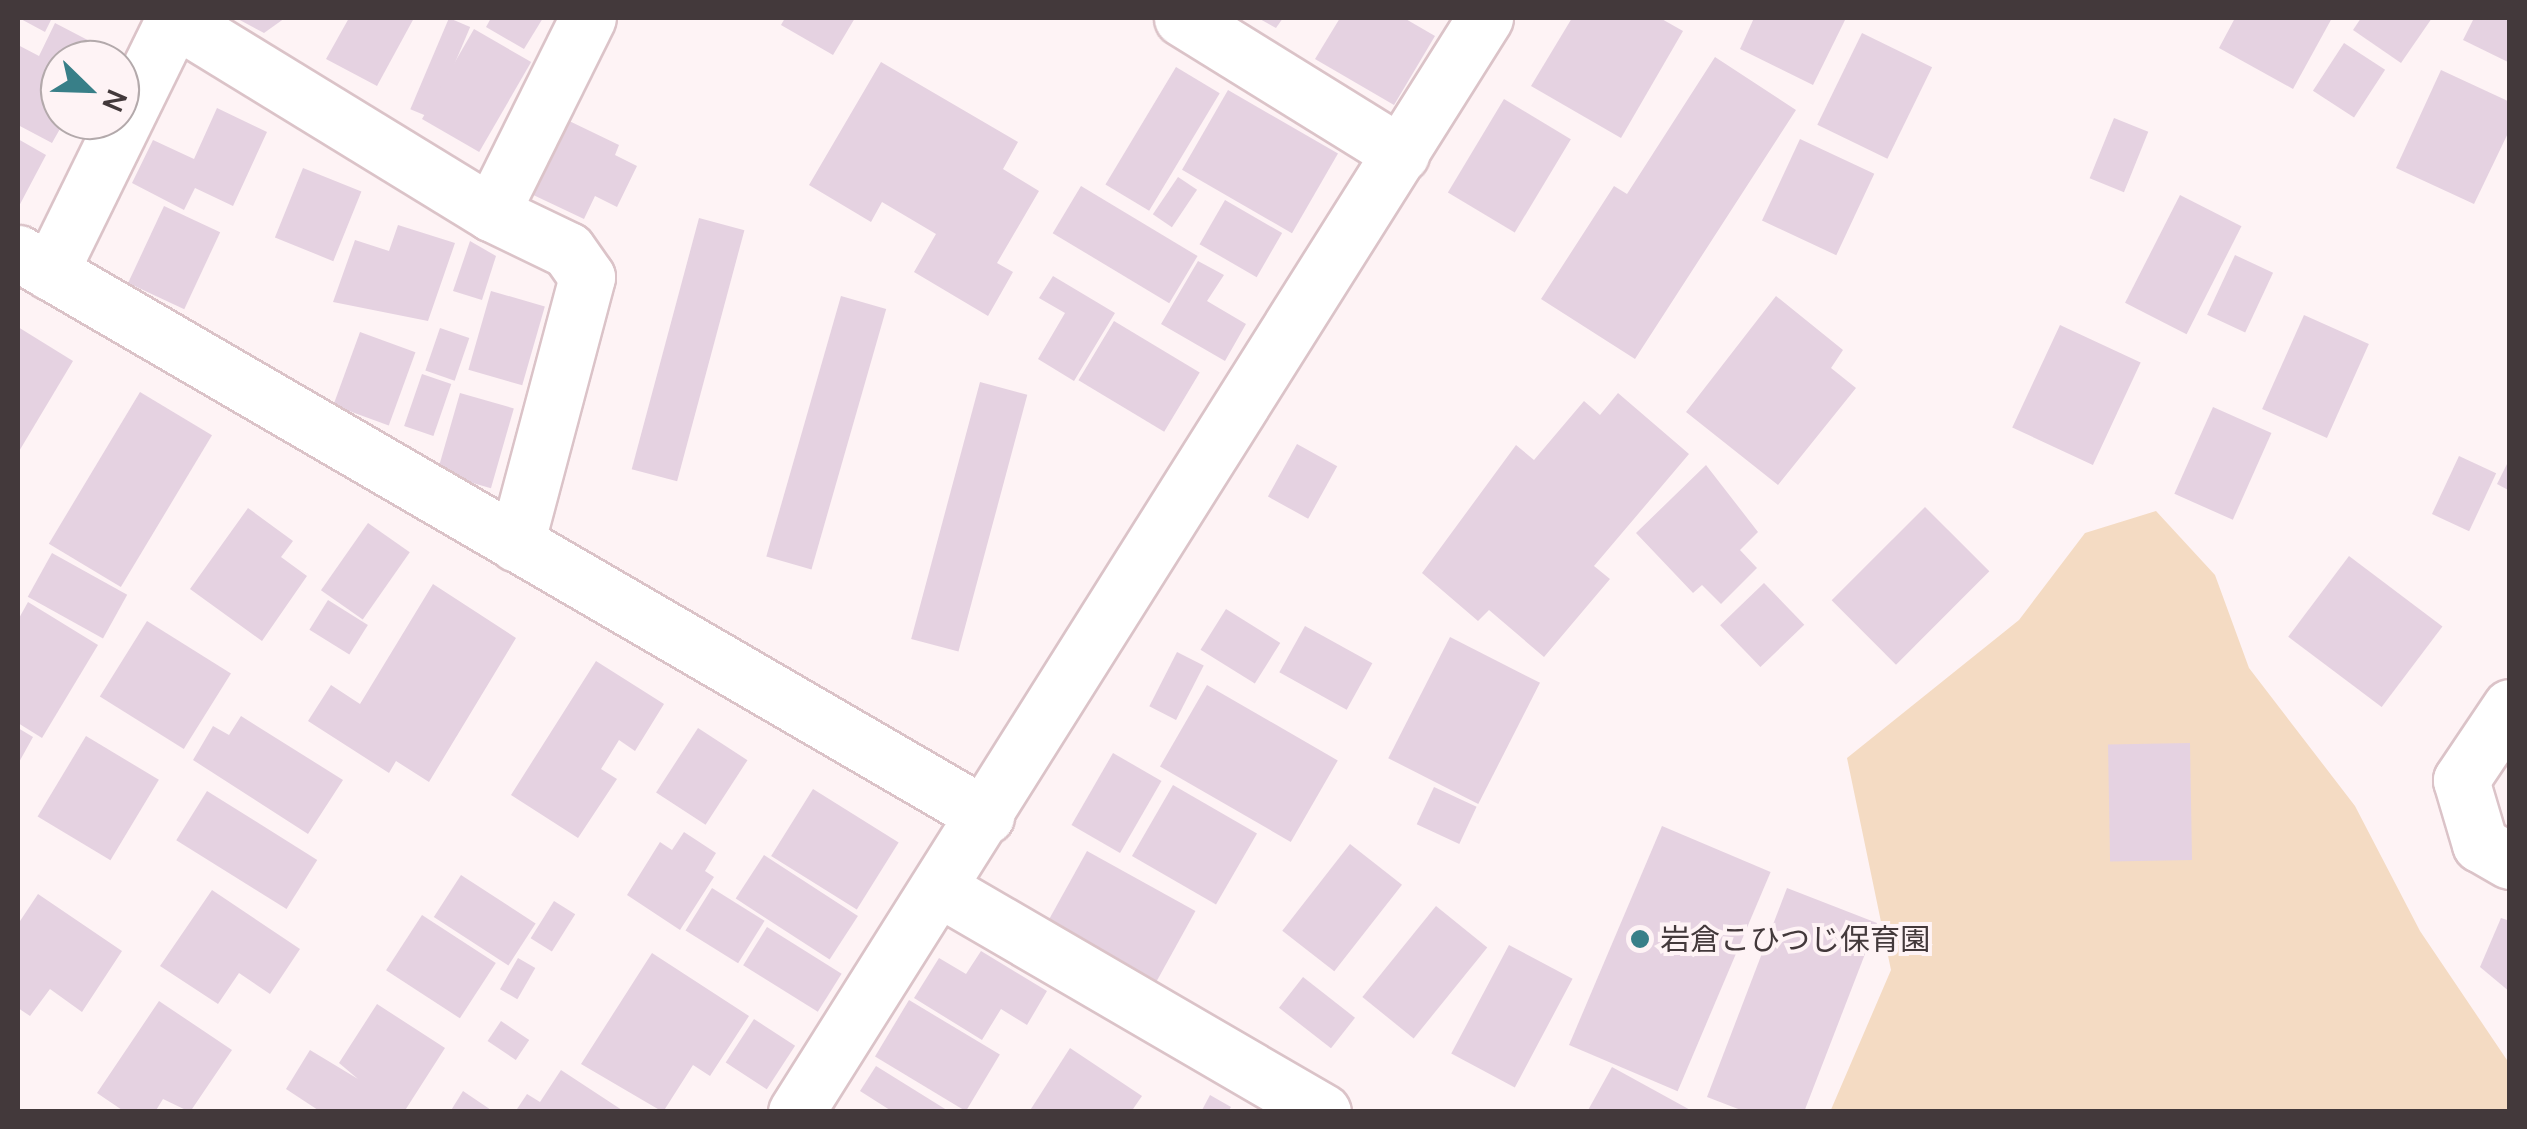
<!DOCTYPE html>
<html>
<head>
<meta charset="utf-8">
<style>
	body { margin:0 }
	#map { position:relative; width:2527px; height:1129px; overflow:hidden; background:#fef3f5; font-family:Manrope,"Noto Sans JP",sans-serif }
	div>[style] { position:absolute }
	.green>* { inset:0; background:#f4dbc3 }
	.building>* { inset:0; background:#e5d2e1; transform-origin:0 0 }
	.roads { filter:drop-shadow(2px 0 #dbc3c8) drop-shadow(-2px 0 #dbc3c8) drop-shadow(0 2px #dbc3c8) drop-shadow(0 -2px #dbc3c8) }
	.minor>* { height:55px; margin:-27.5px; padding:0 27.5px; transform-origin:27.5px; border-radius:27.5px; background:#fff }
	.dots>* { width:28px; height:28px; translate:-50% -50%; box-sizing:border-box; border:5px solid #fef3f5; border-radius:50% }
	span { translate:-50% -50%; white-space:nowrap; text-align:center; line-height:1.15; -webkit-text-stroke:8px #fef3f5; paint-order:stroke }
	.poi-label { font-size:30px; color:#43393b }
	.left { translate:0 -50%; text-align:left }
	.frame { position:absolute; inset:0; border:20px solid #43393b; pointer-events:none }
	.north { position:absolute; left:40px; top:40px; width:100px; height:100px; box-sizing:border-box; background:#fef3f5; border:2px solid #b3a9ab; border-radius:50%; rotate:113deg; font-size:28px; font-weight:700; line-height:40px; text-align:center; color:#43393b }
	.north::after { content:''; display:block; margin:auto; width:35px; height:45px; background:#387f88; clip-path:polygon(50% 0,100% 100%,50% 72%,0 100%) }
</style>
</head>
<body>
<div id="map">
	<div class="green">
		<div style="clip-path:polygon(2156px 511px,2215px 575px,2249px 668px,2355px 806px,2420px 931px,2509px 1063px,2509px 1111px,1830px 1112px,1891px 970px,1847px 758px,2019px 620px,2085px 533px)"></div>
	</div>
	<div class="building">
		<div style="clip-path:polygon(19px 18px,52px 18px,45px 32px)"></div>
		<div style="clip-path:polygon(236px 18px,285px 18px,264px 33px)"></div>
		<div style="clip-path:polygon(349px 18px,414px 18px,377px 86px,326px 59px)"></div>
		<div style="left:449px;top:18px;width:23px;height:99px;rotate:23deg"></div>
		<div style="clip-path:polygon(491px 18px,543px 18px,524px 49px,486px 27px)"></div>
		<div style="clip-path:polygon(785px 18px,855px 18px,833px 55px,781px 25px)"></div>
		<div style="clip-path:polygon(1258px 18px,1283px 18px,1276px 28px)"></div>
		<div style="clip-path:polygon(1340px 18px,1404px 18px,1435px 36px,1394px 105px,1315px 59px)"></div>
		<div style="clip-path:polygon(1572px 18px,1660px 18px,1683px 31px,1621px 138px,1531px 86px)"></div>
		<div style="clip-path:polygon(1754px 18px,1846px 18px,1813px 85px,1740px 49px)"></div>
		<div style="clip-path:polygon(2235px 18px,2332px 18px,2293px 89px,2219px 48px)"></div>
		<div style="clip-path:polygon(2361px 18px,2432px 18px,2401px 63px,2353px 30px)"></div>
		<div style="clip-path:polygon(2474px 18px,2510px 18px,2510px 63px,2463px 40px)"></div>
		<div style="clip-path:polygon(55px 23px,103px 48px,97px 60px,60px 60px,65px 120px,52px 143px,18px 125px,18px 45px,39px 56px)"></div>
		<div style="left:474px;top:29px;width:66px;height:104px;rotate:30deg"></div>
		<div style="left:1862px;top:33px;width:78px;height:102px;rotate:26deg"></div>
		<div style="left:2344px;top:43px;width:49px;height:57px;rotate:33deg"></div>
		<div style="clip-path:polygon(1715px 57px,1796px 110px,1635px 359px,1541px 299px,1614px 186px,1627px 194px)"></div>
		<div style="clip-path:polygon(881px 62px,1018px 142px,1003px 169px,1039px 191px,997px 263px,1013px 272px,988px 316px,914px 272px,936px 234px,882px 202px,871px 222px,809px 185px)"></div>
		<div style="left:1176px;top:67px;width:51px;height:137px;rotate:31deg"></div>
		<div style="clip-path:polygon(2441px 70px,2510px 102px,2510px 129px,2474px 204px,2396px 168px)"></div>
		<div style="left:1228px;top:90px;width:127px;height:92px;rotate:30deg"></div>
		<div style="left:1504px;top:99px;width:78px;height:109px;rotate:31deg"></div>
		<div style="clip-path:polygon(217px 108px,267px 132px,233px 206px,195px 188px,184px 210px,132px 183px,153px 140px,194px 159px)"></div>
		<div style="clip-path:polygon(563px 118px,619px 145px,615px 155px,637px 166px,617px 207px,595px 196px,584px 219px,527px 192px)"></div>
		<div style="left:2114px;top:118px;width:37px;height:65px;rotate:22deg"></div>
		<div style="clip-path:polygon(18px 139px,46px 155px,18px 208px)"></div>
		<div style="left:1800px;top:139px;width:82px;height:90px;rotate:25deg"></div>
		<div style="left:303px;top:168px;width:63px;height:75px;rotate:22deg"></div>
		<div style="left:1178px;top:177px;width:23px;height:45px;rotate:34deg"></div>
		<div style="left:1081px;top:186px;width:136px;height:55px;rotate:31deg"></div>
		<div style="left:2180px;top:195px;width:69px;height:121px;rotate:27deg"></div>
		<div style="left:1225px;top:200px;width:66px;height:51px;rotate:30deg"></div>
		<div style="left:164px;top:206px;width:62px;height:85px;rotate:25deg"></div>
		<div style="left:699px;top:218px;width:47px;height:260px;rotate:15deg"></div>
		<div style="clip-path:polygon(398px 225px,455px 243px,428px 321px,333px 302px,355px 240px,389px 251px)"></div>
		<div style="clip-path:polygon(470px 241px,496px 256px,482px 300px,453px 291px)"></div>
		<div style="left:2235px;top:255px;width:42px;height:66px;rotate:25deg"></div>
		<div style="clip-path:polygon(1198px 261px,1224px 275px,1207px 301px,1246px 324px,1225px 361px,1161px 324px)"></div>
		<div style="clip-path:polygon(1053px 276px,1115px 313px,1074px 381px,1038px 359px,1065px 313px,1039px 298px)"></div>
		<div style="left:491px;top:291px;width:56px;height:82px;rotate:16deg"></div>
		<div style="left:841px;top:296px;width:47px;height:271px;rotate:16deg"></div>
		<div style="clip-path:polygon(1776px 296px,1843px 350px,1831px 368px,1856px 388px,1778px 485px,1686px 412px)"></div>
		<div style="left:2304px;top:315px;width:71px;height:103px;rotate:24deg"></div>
		<div style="left:1114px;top:321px;width:100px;height:69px;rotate:31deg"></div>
		<div style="left:2060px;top:325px;width:89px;height:113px;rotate:25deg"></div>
		<div style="clip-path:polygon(18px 327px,73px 361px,18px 453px)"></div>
		<div style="left:440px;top:328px;width:31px;height:45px;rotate:19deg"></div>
		<div style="left:360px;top:332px;width:59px;height:78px;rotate:20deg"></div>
		<div style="left:422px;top:374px;width:31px;height:55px;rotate:19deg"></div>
		<div style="left:980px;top:382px;width:49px;height:266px;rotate:15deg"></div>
		<div style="left:140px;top:392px;width:84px;height:177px;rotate:31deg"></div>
		<div style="left:460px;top:393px;width:56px;height:83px;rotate:16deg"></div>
		<div style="clip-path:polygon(1618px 393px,1689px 454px,1594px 566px,1610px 579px,1544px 657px,1489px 610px,1478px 621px,1422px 573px,1516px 445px,1534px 460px,1584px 401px,1600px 415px)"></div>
		<div style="left:2213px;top:407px;width:64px;height:95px;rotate:24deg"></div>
		<div style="left:1297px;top:444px;width:46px;height:60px;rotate:29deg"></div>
		<div style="left:2459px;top:456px;width:41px;height:64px;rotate:25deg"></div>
		<div style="clip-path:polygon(2510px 458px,2510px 491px,2497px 484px)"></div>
		<div style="clip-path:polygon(1706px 465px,1758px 532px,1740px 550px,1757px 568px,1721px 604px,1702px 585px,1693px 593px,1636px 533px)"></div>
		<div style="left:1925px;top:507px;width:91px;height:132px;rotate:45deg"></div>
		<div style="clip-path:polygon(248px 508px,293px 541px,281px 557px,307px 576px,262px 641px,190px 589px)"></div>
		<div style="left:368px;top:523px;width:51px;height:82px;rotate:35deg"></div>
		<div style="left:52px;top:553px;width:86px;height:50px;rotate:29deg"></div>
		<div style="left:2349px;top:556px;width:117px;height:101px;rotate:37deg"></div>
		<div style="left:1764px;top:583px;width:58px;height:61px;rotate:46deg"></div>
		<div style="clip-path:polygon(433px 584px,516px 638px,429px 782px,396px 761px,389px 773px,308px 721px,331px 685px,360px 704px)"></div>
		<div style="left:328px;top:600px;width:47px;height:35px;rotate:32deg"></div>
		<div style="clip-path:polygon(28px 602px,98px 645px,42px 738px,18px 723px,18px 620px)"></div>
		<div style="left:1226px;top:609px;width:64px;height:48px;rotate:32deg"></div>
		<div style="left:147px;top:621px;width:99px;height:89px;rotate:32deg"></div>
		<div style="left:1305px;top:626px;width:77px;height:53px;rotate:29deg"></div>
		<div style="left:1450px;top:637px;width:101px;height:136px;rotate:27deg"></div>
		<div style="left:1177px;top:652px;width:30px;height:61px;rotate:27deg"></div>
		<div style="clip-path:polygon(596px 661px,664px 704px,635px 751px,619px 740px,601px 769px,617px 779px,578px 838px,511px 795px)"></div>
		<div style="left:1207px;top:685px;width:151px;height:94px;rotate:30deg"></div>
		<div style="clip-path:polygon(241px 716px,343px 780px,308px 834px,193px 760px,213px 726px,229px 735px)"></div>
		<div style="clip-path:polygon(18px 728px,33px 737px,18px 764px)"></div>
		<div style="left:698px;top:728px;width:59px;height:77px;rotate:33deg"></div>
		<div style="left:86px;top:736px;width:85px;height:94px;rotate:31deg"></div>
		<div style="left:2190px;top:743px;width:117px;height:82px;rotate:89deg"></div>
		<div style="left:1113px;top:753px;width:56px;height:83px;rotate:30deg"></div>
		<div style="left:1173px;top:785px;width:97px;height:82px;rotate:30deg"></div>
		<div style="left:1434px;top:787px;width:47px;height:41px;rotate:25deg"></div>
		<div style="left:813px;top:789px;width:101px;height:79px;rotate:32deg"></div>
		<div style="left:207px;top:791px;width:130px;height:58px;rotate:32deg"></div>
		<div style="left:1662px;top:826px;width:118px;height:238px;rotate:23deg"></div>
		<div style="clip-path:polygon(684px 832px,716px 853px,705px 871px,714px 877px,680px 930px,627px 895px,660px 842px,672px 850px)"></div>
		<div style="left:1350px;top:844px;width:66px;height:110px;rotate:38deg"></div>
		<div style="left:1087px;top:851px;width:124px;height:81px;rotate:29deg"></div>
		<div style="left:764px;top:855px;width:112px;height:52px;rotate:33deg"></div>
		<div style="left:461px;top:875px;width:89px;height:50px;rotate:33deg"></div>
		<div style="left:712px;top:888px;width:62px;height:50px;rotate:32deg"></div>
		<div style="clip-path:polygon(1787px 888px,1877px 923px,1804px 1112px,1746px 1112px,1707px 1097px)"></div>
		<div style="clip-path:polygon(212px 890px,300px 949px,270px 994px,239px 973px,218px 1004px,160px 966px)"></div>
		<div style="clip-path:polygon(38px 894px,122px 951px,82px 1012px,50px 989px,30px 1016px,18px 1008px,18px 924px)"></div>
		<div style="left:554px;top:901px;width:25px;height:44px;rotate:32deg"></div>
		<div style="left:1436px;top:906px;width:66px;height:117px;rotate:39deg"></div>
		<div style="left:422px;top:915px;width:88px;height:66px;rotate:33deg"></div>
		<div style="clip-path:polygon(2501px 918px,2510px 921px,2510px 992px,2480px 967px)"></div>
		<div style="left:767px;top:927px;width:88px;height:45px;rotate:32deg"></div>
		<div style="left:1509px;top:945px;width:72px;height:123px;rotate:28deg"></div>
		<div style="clip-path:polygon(981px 951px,1047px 991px,1027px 1025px,1001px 1009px,982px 1040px,914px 998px,939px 958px,966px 974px)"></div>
		<div style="clip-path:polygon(652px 953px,749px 1016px,710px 1076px,693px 1065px,663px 1112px,581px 1064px)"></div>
		<div style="left:518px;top:958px;width:20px;height:36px;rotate:30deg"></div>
		<div style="left:1303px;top:977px;width:66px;height:39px;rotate:38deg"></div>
		<div style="left:909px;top:1000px;width:106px;height:66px;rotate:31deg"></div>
		<div style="clip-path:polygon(159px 1001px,232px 1050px,190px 1112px,163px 1099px,155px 1112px,125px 1112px,97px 1093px)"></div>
		<div style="clip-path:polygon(377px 1004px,445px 1048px,404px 1112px,321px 1112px,286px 1089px,310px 1050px,358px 1079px,339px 1063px)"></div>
		<div style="left:754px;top:1019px;width:49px;height:52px;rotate:33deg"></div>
		<div style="left:501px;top:1021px;width:34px;height:24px;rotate:34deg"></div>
		<div style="clip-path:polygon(1070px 1048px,1142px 1096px,1131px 1112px,1029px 1112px)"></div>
		<div style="clip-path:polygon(876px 1066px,950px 1112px,893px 1112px,860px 1091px)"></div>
		<div style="clip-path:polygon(1612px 1067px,1694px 1112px,1587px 1112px)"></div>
		<div style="clip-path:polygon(561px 1070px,625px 1112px,515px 1112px,527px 1094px,540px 1102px)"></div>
		<div style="clip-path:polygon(463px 1091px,494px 1112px,450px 1112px)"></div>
		<div style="clip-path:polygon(1210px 1095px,1231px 1107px,1228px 1112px,1201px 1112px)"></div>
	</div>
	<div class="roads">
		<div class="minor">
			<div style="left:173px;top:18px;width:373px;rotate:31.5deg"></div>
			<div style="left:491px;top:213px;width:85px;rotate:25.7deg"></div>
			<div style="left:568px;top:250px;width:33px;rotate:55deg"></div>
			<div style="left:587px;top:277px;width:276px;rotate:104.9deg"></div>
			<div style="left:1182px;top:18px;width:258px;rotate:31.8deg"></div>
			<div style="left:491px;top:213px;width:218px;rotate:-63.6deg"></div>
			<div style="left:18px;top:253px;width:1120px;rotate:30.18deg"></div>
			<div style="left:50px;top:272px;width:282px;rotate:-63.9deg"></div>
			<div style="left:2510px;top:707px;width:88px;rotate:123.9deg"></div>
			<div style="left:2461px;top:780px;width:67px;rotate:73.5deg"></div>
			<div style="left:2480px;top:844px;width:34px;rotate:30deg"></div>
			<div style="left:940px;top:889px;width:443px;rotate:30.2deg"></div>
			<div style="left:796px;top:1112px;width:1293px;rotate:-57.8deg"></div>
		</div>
	</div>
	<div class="dots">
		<div style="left:1640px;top:939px;background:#387f88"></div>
	</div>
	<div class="poi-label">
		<span class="left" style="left:1660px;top:939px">岩倉こひつじ保育園</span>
	</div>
	<div class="frame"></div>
	<div class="north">N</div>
</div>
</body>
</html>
